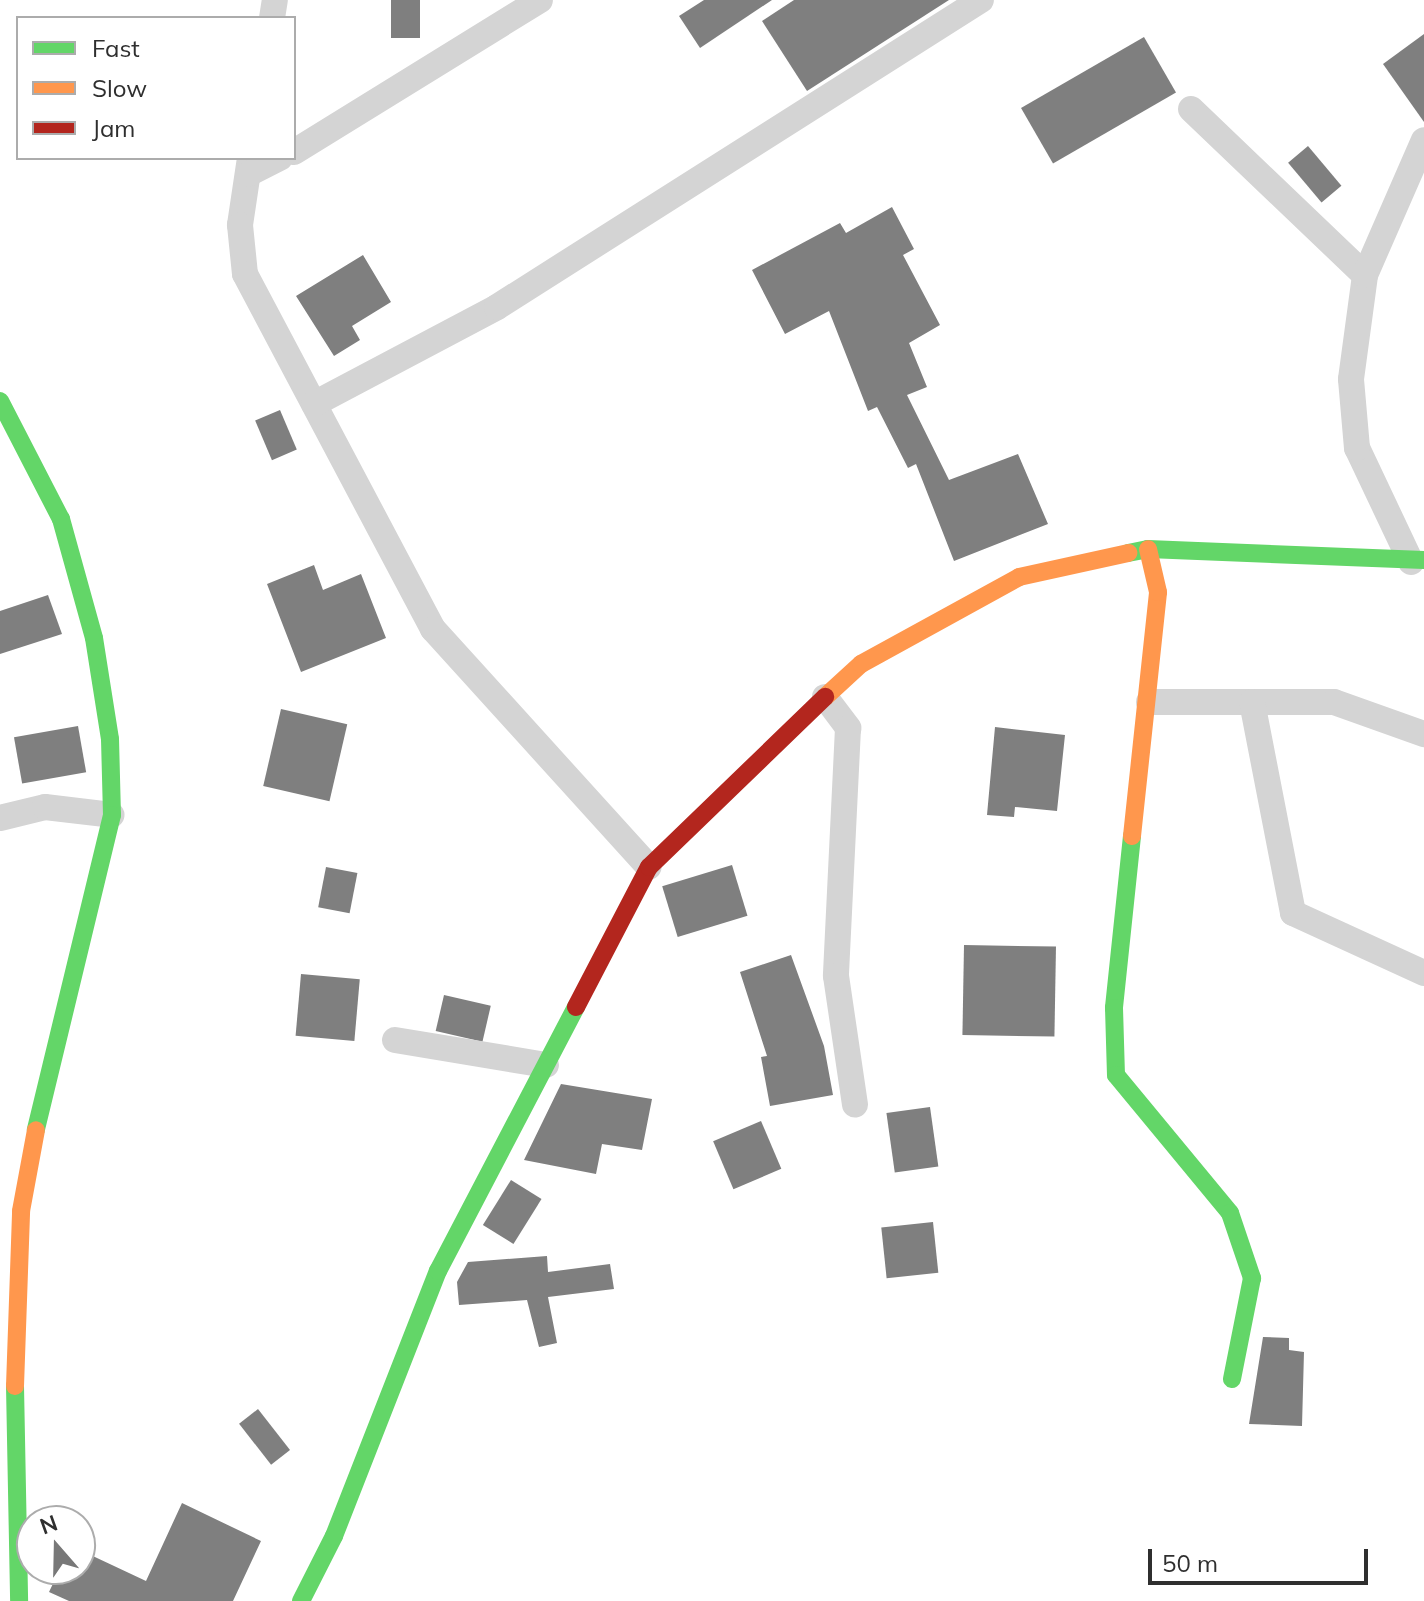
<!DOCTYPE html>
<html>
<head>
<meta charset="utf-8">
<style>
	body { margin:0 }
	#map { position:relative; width:1424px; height:1601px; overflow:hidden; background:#fff; font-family:Mulish,sans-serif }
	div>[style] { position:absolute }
	.building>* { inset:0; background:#7f7f7f; transform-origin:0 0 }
	.street>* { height:26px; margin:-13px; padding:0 13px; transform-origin:13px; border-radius:13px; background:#d4d4d4 }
	.fast>* { height:18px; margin:-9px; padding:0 9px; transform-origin:9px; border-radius:9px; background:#63d668 }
	.slow>* { height:18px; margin:-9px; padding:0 9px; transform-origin:9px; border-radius:9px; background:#ff974d }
	.jam>* { height:18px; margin:-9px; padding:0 9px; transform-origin:9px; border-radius:9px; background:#b3261e }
	span { translate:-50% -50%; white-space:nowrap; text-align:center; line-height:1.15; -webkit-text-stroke:8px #fff; paint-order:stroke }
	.legend { position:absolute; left:16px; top:16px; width:280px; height:144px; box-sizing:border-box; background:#fff; border:2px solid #acacac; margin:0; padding:10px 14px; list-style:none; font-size:24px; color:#2f2f2f }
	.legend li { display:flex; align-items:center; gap:16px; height:40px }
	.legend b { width:40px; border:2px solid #acacac }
	.north { position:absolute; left:16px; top:1505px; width:80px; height:80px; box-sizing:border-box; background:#fff; border:2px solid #acacac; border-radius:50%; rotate:340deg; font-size:22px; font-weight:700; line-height:32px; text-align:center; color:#2f2f2f }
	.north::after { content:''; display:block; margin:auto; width:28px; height:36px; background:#787878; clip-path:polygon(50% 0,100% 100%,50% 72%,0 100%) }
	.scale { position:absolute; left:1148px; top:1549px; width:220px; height:36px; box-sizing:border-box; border:4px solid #2f2f2f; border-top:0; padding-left:10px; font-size:24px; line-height:28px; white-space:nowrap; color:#2f2f2f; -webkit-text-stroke:6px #fff; paint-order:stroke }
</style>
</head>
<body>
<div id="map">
	<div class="building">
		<div style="left:391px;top:0;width:29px;height:38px"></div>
		<div style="clip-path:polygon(704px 0,772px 0,700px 48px,679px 16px)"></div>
		<div style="clip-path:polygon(794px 0,949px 0,807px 91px,762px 21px)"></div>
		<div style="clip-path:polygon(1424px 34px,1424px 122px,1383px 64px)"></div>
		<div style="left:1144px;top:37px;width:64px;height:142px;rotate:60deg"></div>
		<div style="left:1308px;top:146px;width:52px;height:26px;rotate:50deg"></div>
		<div style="clip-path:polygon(892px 207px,914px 249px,903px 255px,940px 325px,909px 343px,927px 387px,907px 395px,949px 480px,1018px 454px,1048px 524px,954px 561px,916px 464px,908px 468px,877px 407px,868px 411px,829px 311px,785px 334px,752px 270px,840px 223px,846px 233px)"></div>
		<div style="clip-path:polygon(363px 255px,391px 302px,352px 326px,360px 340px,334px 356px,296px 296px)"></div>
		<div style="left:280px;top:410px;width:43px;height:27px;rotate:67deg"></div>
		<div style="clip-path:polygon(314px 565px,323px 590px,361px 574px,386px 638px,301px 672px,267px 584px)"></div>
		<div style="clip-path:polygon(48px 595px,62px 634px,0 654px,0 611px)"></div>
		<div style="left:281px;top:709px;width:68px;height:79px;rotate:13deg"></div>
		<div style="left:78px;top:726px;width:47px;height:65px;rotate:80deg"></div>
		<div style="clip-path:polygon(995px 727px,1065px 735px,1057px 811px,1015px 807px,1014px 817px,987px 815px)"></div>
		<div style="left:732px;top:865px;width:53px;height:73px;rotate:73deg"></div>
		<div style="left:326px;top:867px;width:32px;height:41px;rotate:11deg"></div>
		<div style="left:964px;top:945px;width:92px;height:90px;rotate:1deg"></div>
		<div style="clip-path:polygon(791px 955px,824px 1046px,833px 1095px,770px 1106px,761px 1057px,767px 1056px,740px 972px)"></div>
		<div style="left:301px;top:974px;width:59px;height:62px;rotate:5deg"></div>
		<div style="left:444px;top:995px;width:48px;height:37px;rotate:13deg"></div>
		<div style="clip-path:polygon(561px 1084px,652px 1099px,642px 1150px,602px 1144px,596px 1174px,524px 1160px)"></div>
		<div style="left:930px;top:1107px;width:60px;height:44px;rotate:82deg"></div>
		<div style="left:761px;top:1121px;width:52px;height:52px;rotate:67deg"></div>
		<div style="left:511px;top:1180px;width:36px;height:53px;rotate:32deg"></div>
		<div style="left:933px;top:1222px;width:51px;height:52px;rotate:84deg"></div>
		<div style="clip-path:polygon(547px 1256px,548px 1272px,610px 1264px,614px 1289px,548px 1297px,557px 1343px,539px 1347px,527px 1300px,459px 1305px,457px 1282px,468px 1262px)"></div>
		<div style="clip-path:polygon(1263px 1337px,1289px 1338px,1289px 1350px,1304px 1352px,1302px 1426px,1249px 1424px)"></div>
		<div style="left:258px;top:1409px;width:52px;height:24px;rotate:52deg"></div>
		<div style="clip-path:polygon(182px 1503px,261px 1541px,233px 1601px,69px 1601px,49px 1592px,60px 1569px,80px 1569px,80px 1550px,146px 1581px)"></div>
	</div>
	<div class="street">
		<div style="left:272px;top:18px;width:18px;rotate:-81deg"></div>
		<div style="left:1191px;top:109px;width:240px;rotate:43.7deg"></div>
		<div style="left:294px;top:152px;width:289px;rotate:-31.7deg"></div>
		<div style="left:250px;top:158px;width:68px;rotate:98.5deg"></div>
		<div style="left:240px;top:225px;width:49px;rotate:84.2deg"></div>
		<div style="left:245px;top:274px;width:402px;rotate:62.1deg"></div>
		<div style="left:433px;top:629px;width:321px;rotate:47.8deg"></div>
		<div style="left:248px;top:174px;width:36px;rotate:-27deg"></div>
		<div style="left:314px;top:404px;width:207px;rotate:-27.9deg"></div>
		<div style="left:497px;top:307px;width:573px;rotate:-32.39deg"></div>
		<div style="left:1411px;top:562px;width:126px;rotate:-115.3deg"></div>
		<div style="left:1357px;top:448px;width:69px;rotate:-95deg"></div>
		<div style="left:1351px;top:379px;width:105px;rotate:-82.3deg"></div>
		<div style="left:1365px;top:275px;width:147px;rotate:-66.4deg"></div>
		<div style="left:825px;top:697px;width:39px;rotate:53deg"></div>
		<div style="left:848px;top:728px;width:248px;rotate:92.8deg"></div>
		<div style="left:836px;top:976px;width:130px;rotate:81.6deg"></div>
		<div style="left:1149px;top:702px;width:185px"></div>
		<div style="left:1334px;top:702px;width:96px;rotate:19.6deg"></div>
		<div style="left:1252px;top:702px;width:215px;rotate:79deg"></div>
		<div style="left:1293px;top:913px;width:144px;rotate:24.6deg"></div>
		<div style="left:0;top:818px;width:46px;rotate:-13.7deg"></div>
		<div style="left:45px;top:807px;width:67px;rotate:6.8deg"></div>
		<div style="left:395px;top:1040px;width:153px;rotate:9.4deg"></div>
	</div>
	<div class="fast">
		<div style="left:0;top:401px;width:133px;rotate:62.7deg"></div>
		<div style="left:61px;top:519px;width:123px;rotate:74.5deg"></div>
		<div style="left:94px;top:638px;width:102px;rotate:81deg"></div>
		<div style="left:110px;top:739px;width:76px;rotate:88.5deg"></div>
		<div style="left:112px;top:815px;width:324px;rotate:103.6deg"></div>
		<div style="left:1128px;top:553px;width:20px;rotate:-11deg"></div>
		<div style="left:1148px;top:549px;width:276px;rotate:2.3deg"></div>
		<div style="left:1132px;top:836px;width:173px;rotate:96deg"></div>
		<div style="left:1114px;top:1008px;width:67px;rotate:88.3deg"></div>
		<div style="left:1116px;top:1075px;width:179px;rotate:50.4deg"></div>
		<div style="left:1230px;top:1213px;width:69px;rotate:71.3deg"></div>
		<div style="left:1252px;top:1278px;width:103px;rotate:101.2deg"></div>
		<div style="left:15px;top:1386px;width:215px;rotate:88.9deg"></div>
		<div style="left:301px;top:1601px;width:73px;rotate:-63.1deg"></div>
		<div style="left:334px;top:1536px;width:285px;rotate:-68.6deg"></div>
		<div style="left:438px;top:1271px;width:298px;rotate:-62.4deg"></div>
	</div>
	<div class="slow">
		<div style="left:825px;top:697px;width:49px;rotate:-42.5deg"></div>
		<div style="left:861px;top:664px;width:180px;rotate:-28.8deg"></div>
		<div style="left:1019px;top:577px;width:112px;rotate:-12.4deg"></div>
		<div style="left:1132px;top:836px;width:245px;rotate:-83.9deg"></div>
		<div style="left:1158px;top:592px;width:44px;rotate:-103.1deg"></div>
		<div style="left:15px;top:1386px;width:175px;rotate:-88deg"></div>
		<div style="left:21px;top:1211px;width:82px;rotate:-79.5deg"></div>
	</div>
	<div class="jam">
		<div style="left:576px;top:1007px;width:158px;rotate:-62.5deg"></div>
		<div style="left:649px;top:867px;width:245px;rotate:-44deg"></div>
	</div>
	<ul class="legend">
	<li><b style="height:10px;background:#63d668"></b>Fast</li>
	<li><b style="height:10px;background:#ff974d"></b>Slow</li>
	<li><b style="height:10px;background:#b3261e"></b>Jam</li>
	</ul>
	<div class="north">N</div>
	<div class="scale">50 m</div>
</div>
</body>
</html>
